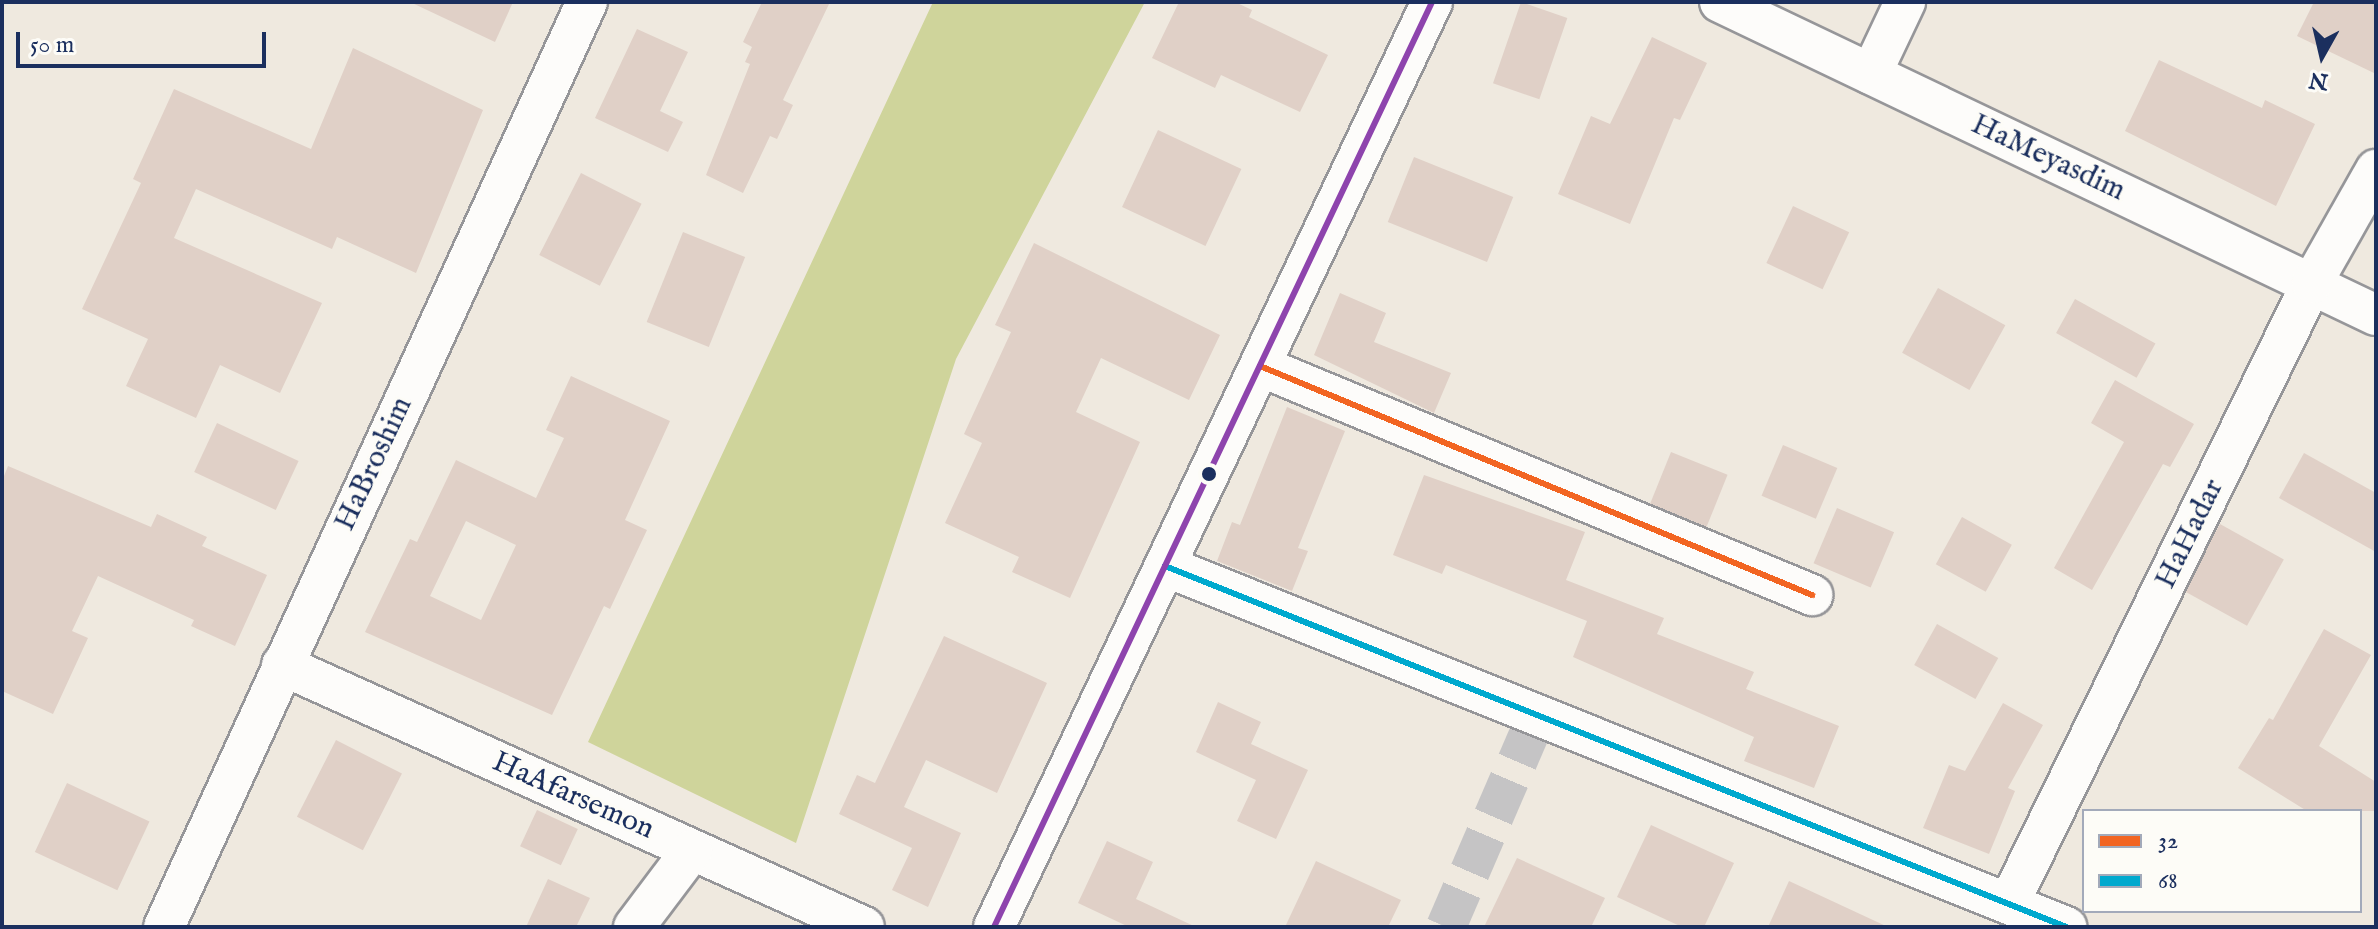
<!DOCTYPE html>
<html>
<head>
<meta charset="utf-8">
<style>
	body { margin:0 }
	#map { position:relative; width:2378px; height:929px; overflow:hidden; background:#efe9df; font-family:"IM FELL English",serif }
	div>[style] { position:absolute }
	.green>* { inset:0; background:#cfd49b }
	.building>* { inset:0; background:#e0d0c7; transform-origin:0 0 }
	.street-tunnel>* { height:40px; margin-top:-20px; transform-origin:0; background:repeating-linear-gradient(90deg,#c5c4c5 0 40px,transparent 0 60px) }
	.roads { filter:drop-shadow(2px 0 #969699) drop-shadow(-2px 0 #969699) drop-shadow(0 2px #969699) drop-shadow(0 -2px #969699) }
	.street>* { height:40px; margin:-20px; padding:0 20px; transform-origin:20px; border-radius:20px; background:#fdfcfa }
	.bus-1>* { height:6px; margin:-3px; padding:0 3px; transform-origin:3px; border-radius:3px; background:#f26522 }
	.bus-2>* { height:6px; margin:-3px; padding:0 3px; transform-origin:3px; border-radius:3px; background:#00a9ce }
	.bus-3>* { height:6px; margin:-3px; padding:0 3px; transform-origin:3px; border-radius:3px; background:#8e44ad }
	.dots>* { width:22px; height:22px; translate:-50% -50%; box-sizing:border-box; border:4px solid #fdfcf7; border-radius:50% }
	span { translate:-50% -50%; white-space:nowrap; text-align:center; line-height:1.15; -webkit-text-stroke:6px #fdfcf7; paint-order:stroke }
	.street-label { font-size:30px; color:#1b2f5e }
	.frame { position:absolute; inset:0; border:4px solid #1b2f5e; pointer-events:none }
	.legend { position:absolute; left:2082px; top:809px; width:280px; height:104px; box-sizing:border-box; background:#fdfcf7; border:2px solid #a3aaba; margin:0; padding:10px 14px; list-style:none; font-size:24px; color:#1b2f5e }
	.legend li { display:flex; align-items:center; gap:16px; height:40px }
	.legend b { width:40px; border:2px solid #a3aaba }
	.north { position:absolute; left:2282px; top:16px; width:80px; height:80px; -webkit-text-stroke:6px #fdfcf7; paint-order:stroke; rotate:188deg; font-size:22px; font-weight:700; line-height:32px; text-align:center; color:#1b2f5e }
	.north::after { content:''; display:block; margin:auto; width:28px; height:36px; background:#1b2f5e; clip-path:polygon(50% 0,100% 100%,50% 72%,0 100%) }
	.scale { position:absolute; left:16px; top:32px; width:250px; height:36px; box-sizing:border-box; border:4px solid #1b2f5e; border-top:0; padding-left:10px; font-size:24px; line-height:28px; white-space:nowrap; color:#1b2f5e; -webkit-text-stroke:6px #fdfcf7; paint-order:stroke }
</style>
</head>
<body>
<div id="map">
	<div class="green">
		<div style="clip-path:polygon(933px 2px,1145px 2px,956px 359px,796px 843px,588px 742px)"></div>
	</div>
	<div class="building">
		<div style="clip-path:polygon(410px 2px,513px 2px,495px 42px)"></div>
		<div style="clip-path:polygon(762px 2px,830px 2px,783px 100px,793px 105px,777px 139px,770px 136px,743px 193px,706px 175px,750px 64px,745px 62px,752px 47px,743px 42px)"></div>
		<div style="clip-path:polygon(1179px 2px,1235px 2px,1252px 10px,1249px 17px,1328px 55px,1300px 112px,1221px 75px,1215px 88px,1152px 58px)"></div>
		<div style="left:1521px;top:2px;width:49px;height:86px;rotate:19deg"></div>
		<div style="clip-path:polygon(2314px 2px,2376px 2px,2376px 74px,2297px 36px)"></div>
		<div style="clip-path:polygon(637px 29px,688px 52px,660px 111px,683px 122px,668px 152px,595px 118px)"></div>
		<div style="clip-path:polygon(1652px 37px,1707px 63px,1680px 120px,1674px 118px,1630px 224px,1558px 194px,1591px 116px,1610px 124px)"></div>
		<div style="clip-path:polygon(353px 48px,483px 110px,416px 273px,337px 237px,332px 249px,196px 189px,174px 238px,322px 303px,280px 393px,220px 365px,196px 418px,126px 386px,148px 339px,82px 309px,141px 183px,133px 179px,174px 89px,311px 149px)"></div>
		<div style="clip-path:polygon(2159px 60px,2262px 108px,2265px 100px,2315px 124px,2276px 206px,2125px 131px)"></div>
		<div style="left:1158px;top:130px;width:92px;height:85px;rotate:25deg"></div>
		<div style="left:1414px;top:157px;width:107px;height:70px;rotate:22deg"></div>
		<div style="left:581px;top:173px;width:68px;height:92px;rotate:27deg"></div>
		<div style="left:1793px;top:206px;width:62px;height:63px;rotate:25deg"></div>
		<div style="left:683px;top:232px;width:67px;height:97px;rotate:22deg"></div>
		<div style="clip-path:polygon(1034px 243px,1220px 335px,1189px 400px,1101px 358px,1076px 412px,1140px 442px,1070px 598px,1012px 572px,1019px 557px,945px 523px,982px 443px,964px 434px,1011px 332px,995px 325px)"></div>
		<div style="left:1938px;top:288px;width:77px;height:74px;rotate:29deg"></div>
		<div style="clip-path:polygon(1340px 293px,1386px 313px,1374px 342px,1451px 373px,1434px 413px,1314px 355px)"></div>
		<div style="left:2075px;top:299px;width:92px;height:39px;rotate:29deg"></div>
		<div style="clip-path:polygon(evenodd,571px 376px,670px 421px,625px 520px,647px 530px,610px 609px,604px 606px,552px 715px,365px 632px,410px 539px,417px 542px,456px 460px,536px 498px,564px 438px,546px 430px,571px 376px,466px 521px,516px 545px,481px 620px,430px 596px,466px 521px)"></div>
		<div style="clip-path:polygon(2115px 380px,2194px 424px,2170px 467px,2163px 464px,2092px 590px,2054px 568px,2124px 442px,2091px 423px)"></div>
		<div style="clip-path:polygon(1287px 407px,1345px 431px,1298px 548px,1308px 551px,1292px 591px,1217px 561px,1232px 522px,1240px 525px)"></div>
		<div style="left:217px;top:423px;width:90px;height:54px;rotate:25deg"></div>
		<div style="left:1783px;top:445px;width:59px;height:55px;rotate:23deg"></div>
		<div style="left:1671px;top:452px;width:61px;height:56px;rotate:22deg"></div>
		<div style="clip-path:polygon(2304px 453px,2376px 493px,2376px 552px,2279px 498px)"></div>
		<div style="clip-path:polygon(8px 466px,151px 527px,157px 514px,207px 537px,202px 546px,267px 575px,235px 646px,191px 626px,194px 620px,98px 576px,72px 631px,88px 638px,53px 714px,2px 691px,2px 481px)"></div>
		<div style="clip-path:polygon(1424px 475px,1585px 532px,1566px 580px,1664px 618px,1657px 634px,1754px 672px,1746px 689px,1839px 726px,1814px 788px,1744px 761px,1754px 737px,1573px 657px,1587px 621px,1446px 565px,1442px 574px,1393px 555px)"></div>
		<div style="left:1837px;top:508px;width:62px;height:60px;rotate:23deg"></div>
		<div style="left:1962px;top:517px;width:57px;height:54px;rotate:29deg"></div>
		<div style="left:2220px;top:524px;width:73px;height:76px;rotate:29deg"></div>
		<div style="left:1937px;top:624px;width:70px;height:47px;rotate:29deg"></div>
		<div style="clip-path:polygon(2324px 629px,2371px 655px,2319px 746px,2376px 782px,2376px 811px,2307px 811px,2238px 768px,2269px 718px,2273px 720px)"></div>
		<div style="clip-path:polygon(944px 636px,1047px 683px,997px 793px,926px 760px,904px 807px,961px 833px,928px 907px,892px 890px,912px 848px,839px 814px,857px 775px,875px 783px)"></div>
		<div style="clip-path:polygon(1218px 702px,1261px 722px,1251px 744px,1308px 770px,1276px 839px,1237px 821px,1256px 780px,1196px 752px)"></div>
		<div style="clip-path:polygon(2003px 703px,2043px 725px,2008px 788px,2015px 791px,1989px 854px,1923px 828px,1949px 765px,1965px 771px)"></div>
		<div style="left:336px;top:740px;width:74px;height:86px;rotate:27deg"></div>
		<div style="left:67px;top:783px;width:91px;height:76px;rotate:25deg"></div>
		<div style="left:537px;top:810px;width:45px;height:40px;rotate:25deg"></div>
		<div style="clip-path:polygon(1651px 825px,1734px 863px,1704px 927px,1682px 927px,1617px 897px)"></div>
		<div style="clip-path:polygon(1107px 841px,1153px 862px,1136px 899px,1196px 927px,1129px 927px,1078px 903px)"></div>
		<div style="clip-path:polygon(1517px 858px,1605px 898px,1591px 927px,1484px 927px)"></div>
		<div style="clip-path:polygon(1316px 861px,1401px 900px,1388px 927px,1285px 927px)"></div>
		<div style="clip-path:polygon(548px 879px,590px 898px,576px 927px,526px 927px)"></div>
		<div style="clip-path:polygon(1789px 881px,1888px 927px,1768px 927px)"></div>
	</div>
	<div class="street-tunnel">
		<div style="left:1446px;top:927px;width:233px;rotate:-66.7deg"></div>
	</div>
	<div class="roads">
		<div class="street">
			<div style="left:1720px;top:2px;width:727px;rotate:25.51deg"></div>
			<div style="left:1871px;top:74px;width:80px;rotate:-64.7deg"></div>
			<div style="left:1260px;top:366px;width:598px;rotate:22.53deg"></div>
			<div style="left:1165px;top:566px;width:971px;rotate:21.83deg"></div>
			<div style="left:282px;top:665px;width:638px;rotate:24.24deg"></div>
			<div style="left:2010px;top:901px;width:688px;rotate:-63.96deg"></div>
			<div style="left:2312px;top:283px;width:130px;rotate:-60.5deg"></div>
			<div style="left:164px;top:927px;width:1017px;rotate:-65.43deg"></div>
			<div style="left:634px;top:927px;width:96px;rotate:-53deg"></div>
			<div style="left:994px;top:927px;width:1023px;rotate:-64.66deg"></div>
		</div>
	</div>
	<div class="bus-1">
		<div style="left:1260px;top:366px;width:598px;rotate:22.53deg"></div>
	</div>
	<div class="bus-2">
		<div style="left:1165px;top:566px;width:971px;rotate:21.83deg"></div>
	</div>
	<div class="bus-3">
		<div style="left:994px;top:927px;width:1023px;rotate:-64.66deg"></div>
	</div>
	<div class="dots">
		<div style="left:1209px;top:474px;background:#1b2f5e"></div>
	</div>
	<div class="street-label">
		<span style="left:2048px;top:158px;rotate:25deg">HaMeyasdim</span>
		<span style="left:374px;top:464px;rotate:-65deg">HaBroshim</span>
		<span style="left:2190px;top:534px;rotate:-64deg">HaHadar</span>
		<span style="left:573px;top:796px;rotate:24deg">HaAfarsemon</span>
	</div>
	<div class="frame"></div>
	<ul class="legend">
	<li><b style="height:10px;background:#f26522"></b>32</li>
	<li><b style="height:10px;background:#00a9ce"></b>68</li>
	</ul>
	<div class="north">N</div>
	<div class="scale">50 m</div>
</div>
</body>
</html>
